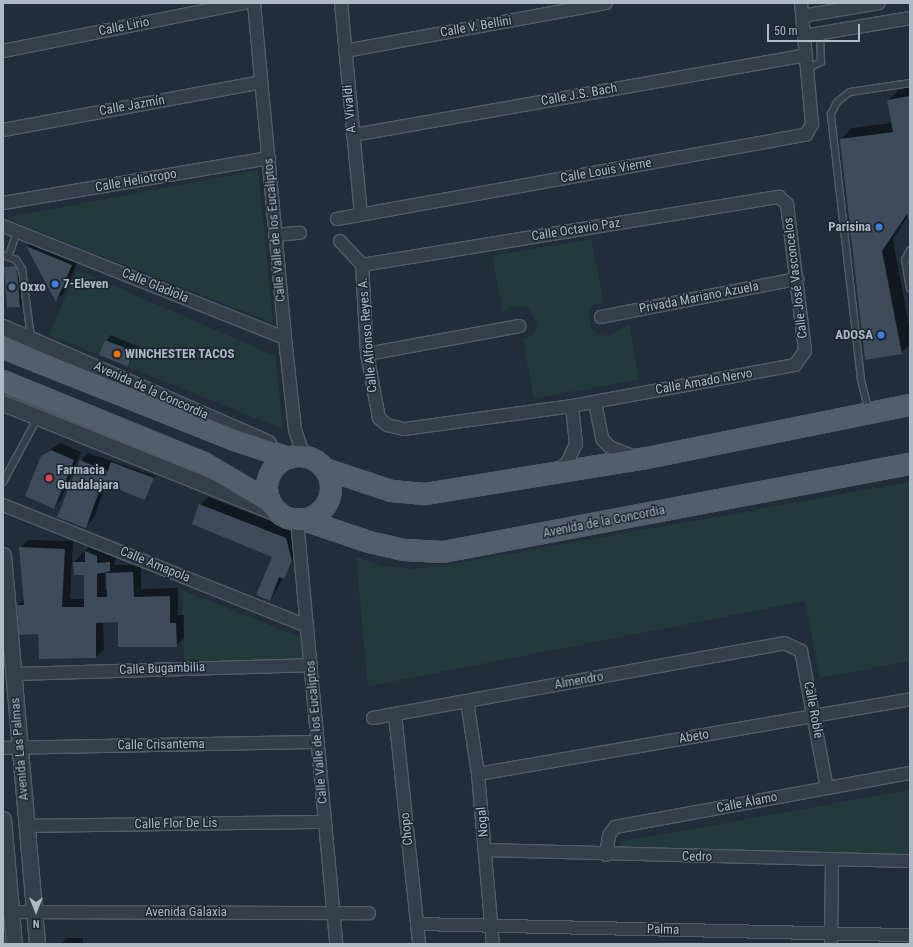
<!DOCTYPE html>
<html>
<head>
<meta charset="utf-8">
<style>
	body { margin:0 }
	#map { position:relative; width:913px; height:947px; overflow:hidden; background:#222d3b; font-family:"Roboto Condensed",sans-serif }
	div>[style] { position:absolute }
	.green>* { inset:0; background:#233a3c }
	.shadow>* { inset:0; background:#0007 }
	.building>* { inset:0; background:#3d4b5b; transform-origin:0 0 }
	.roads { filter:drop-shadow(1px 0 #535d69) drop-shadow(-1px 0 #535d69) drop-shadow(0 1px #535d69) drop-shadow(0 -1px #535d69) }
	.service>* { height:6px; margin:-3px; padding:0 3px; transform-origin:3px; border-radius:3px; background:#353f4b }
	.minor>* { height:12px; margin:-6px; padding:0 6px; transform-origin:6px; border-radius:6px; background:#353f4b }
	.tertiary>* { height:15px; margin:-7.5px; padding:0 7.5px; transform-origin:7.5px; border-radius:7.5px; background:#353f4b }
	.primary>* { height:20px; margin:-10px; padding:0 10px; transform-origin:10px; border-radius:10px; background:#535e6c }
	.primary>.ring { margin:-10px; padding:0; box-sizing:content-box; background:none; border:20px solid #535e6c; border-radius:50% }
	.dots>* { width:11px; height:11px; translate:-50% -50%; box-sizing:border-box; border:2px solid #1b2430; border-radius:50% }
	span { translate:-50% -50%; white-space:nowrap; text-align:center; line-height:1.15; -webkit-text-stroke:3px #1b2430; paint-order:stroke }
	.street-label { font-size:13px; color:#b0bac7 }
	.poi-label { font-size:13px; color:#b0bac7; font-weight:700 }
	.right { translate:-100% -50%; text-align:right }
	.left { translate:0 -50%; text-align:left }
	.frame { position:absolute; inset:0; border:4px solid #b0bac7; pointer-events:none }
	.north { position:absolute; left:16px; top:891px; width:40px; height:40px; -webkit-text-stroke:3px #1b2430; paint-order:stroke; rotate:180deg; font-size:11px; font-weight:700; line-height:16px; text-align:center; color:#b0bac7 }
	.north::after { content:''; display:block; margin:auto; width:14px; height:18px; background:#b0bac7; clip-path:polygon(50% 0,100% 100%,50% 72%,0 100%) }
	.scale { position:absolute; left:767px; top:24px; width:93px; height:18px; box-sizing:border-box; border:2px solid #b0bac7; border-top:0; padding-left:5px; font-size:12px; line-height:14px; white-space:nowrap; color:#b0bac7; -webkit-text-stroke:3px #1b2430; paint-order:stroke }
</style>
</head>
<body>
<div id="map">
	<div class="green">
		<div style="clip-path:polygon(258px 170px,273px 323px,5px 218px)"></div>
		<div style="clip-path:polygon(591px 239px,604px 304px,593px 305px,589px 312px,591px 329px,599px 335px,611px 336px,629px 324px,639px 380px,534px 398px,523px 340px,534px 334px,538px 325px,527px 306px,511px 307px,503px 312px,492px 256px)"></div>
		<div style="clip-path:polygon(77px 270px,275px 356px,283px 429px,49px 335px)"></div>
		<div style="clip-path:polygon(910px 482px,910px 661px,820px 678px,805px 601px,368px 686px,356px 557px,381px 566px,412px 569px,448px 565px)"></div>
		<div style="clip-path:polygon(182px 590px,302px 638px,302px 660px,184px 662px)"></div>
		<div style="clip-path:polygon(910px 790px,910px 857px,623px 852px,620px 842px)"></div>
	</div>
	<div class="shadow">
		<div style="clip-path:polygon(910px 87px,910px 224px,908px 216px,893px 239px,910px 332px,910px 344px,901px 353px,841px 139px,852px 128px,892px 123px,888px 100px,899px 90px)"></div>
		<div style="clip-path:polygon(35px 238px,80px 257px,64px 293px,56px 300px,27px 246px)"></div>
		<div style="clip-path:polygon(19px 265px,22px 304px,20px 306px,5px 268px)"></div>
		<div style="clip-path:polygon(111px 335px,139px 347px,128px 366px,106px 341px)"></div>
		<div style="clip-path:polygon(60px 443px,81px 452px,61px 500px,53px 508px,41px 456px)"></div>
		<div style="clip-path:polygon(88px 453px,155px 476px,145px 499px,106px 484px,94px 518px,86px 526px,80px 461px)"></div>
		<div style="clip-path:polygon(208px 497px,294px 530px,299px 552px,270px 600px,273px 556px,200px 505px)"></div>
		<div style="clip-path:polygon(evenodd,28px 540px,73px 541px,70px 599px,85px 599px,85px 574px,74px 562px,93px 543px,105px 548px,105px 555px,117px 555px,114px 565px,141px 565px,141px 589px,178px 588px,178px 615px,184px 615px,184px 638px,176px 646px,119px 621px,103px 622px,104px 649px,96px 657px,39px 633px,18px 605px,24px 599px,20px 548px,28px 540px,110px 570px,107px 573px,107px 589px,105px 589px,105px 571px,110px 570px)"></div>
		<div style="clip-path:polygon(66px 938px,83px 938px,83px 944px,61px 944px)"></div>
	</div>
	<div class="building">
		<div style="clip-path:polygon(910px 96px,910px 225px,907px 214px,882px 251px,902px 354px,865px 360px,840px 139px,893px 132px,887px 100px)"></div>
		<div style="clip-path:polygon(26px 246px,72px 265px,56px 302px)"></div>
		<div style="left:17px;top:266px;width:41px;height:13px;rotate:86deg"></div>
		<div style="left:105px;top:340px;width:31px;height:16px;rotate:22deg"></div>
		<div style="clip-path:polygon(51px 450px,74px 460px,54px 509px,25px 496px,41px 456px)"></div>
		<div style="clip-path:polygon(80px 460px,107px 471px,105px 478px,111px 462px,154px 478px,145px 500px,102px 483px,86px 528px,57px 517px)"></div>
		<div style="clip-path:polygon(199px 504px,286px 538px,292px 561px,284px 579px,279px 577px,270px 601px,256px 595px,272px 557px,192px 524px)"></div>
		<div style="clip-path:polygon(19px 547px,65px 549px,62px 607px,84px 607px,84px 575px,74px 575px,73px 562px,85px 562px,85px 551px,97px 556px,97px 563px,110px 562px,110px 571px,97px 574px,97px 597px,107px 597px,106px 573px,133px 572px,134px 597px,170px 596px,170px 623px,176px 623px,177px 647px,118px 647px,118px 622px,96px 623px,96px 658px,39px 659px,38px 634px,19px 635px,17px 605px,24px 605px)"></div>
	</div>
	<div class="roads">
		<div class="service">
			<div style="left:807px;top:69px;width:16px;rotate:-27deg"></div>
			<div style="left:821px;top:62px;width:29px;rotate:-92deg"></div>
			<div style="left:910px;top:250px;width:11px;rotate:117deg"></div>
			<div style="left:905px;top:260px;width:29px;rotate:80deg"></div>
			<div style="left:3px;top:255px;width:14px;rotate:21deg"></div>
			<div style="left:16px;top:260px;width:11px;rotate:56deg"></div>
			<div style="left:22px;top:269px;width:69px;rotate:82.5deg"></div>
			<div style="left:9px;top:255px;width:24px;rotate:-71deg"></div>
			<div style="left:869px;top:412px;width:34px;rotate:-104deg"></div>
			<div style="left:861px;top:379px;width:267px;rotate:-96.5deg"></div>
			<div style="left:831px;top:114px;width:13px;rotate:-63deg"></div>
			<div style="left:837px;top:102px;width:16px;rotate:-38deg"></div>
			<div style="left:850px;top:92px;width:61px;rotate:-8.5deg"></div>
			<div style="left:3px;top:482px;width:74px;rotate:-61.7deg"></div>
		</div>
		<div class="minor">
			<div style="left:254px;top:3px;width:336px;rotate:84.7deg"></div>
			<div style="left:285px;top:338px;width:93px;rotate:83.8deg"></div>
			<div style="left:295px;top:430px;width:28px;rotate:71deg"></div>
			<div style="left:341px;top:3px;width:212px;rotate:84.6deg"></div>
			<div style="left:802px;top:16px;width:78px;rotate:-9.6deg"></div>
			<div style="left:804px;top:36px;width:108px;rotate:-9.6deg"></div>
			<div style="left:3px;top:51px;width:246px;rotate:-11.3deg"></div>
			<div style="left:345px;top:51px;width:265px;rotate:-10.4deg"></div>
			<div style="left:3px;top:130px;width:262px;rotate:-10.5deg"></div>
			<div style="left:353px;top:135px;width:460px;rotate:-10deg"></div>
			<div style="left:779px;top:197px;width:11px;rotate:41deg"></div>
			<div style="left:787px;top:204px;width:148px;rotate:83deg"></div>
			<div style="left:805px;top:351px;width:17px;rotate:126deg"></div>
			<div style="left:795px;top:365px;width:227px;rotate:169.6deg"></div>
			<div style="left:572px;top:406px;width:170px;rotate:172.2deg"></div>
			<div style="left:404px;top:429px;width:17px;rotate:-167deg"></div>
			<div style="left:387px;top:425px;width:11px;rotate:-139deg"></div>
			<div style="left:379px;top:418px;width:65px;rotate:-100.6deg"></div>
			<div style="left:367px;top:354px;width:89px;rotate:-93.2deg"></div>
			<div style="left:362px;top:265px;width:423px;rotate:-9.3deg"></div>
			<div style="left:3px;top:203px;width:270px;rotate:-9.6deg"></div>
			<div style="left:337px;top:219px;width:476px;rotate:-10.2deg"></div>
			<div style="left:806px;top:135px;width:13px;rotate:-61deg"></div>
			<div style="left:812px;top:124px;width:121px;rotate:-95.2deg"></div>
			<div style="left:3px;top:226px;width:303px;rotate:21.7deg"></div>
			<div style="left:275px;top:235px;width:25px;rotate:-5deg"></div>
			<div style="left:340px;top:241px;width:33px;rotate:47deg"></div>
			<div style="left:601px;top:317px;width:200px;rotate:-11deg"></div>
			<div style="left:367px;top:354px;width:155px;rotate:-10.4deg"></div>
			<div style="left:595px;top:402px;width:38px;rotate:79deg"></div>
			<div style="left:602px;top:439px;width:11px;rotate:45deg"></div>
			<div style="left:610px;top:447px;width:27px;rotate:22deg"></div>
			<div style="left:557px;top:471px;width:13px;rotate:-39deg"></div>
			<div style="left:567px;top:463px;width:21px;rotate:-65deg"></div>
			<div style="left:576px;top:444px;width:38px;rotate:-96deg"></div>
			<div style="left:3px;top:505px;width:327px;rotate:21.7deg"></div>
			<div style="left:297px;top:520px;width:426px;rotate:84.7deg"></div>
			<div style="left:13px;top:674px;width:298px;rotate:-1.7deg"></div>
			<div style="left:467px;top:701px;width:74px;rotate:81.4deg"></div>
			<div style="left:478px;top:774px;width:171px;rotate:85deg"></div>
			<div style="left:395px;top:714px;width:231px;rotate:84deg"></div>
			<div style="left:373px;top:718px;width:418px;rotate:-10.3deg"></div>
			<div style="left:784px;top:643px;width:19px;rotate:25deg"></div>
			<div style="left:801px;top:651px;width:139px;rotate:79.3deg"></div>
			<div style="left:3px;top:748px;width:315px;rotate:-1.1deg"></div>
			<div style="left:478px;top:774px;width:438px;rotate:-9.8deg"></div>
			<div style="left:27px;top:826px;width:298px;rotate:-0.8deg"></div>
			<div style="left:485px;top:850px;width:425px;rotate:1.5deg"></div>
			<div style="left:606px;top:855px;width:20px;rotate:-81deg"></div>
			<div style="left:609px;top:835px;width:10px;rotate:-53deg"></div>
			<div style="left:615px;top:827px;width:300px;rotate:-10.4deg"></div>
			<div style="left:3px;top:912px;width:366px;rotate:0.2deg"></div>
			<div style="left:417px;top:924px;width:493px;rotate:1.3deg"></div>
			<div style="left:831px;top:944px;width:85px;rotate:-89.3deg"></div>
		</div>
		<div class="tertiary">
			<div style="left:3px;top:327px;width:289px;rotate:23.6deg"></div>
			<div style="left:3px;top:403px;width:301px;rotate:21.9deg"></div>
			<div style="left:3px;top:555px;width:390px;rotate:85deg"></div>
			<div style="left:3px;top:819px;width:125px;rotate:85deg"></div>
		</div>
		<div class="primary">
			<div style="left:3px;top:348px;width:249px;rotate:21.7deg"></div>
			<div style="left:234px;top:440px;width:58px;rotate:18.1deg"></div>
			<div style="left:3px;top:381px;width:217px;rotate:22.2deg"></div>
			<div style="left:204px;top:463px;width:77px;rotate:30.6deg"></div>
			<div class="ring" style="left:267px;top:456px;width:44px;height:44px"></div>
			<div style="left:325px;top:469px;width:70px;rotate:18.4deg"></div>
			<div style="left:391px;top:491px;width:34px;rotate:5deg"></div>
			<div style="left:425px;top:494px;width:220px;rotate:-9.2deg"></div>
			<div style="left:642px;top:459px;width:273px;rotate:-11.4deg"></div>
			<div style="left:301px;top:519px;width:72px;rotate:18.7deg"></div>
			<div style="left:369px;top:542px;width:36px;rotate:13deg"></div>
			<div style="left:404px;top:550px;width:39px;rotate:3deg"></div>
			<div style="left:443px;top:552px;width:475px;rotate:-10.7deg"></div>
		</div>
	</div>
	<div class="dots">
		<div style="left:879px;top:227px;background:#3f7fe0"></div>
		<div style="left:55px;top:284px;background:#3f7fe0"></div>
		<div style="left:12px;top:287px;background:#5c6f8a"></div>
		<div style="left:881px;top:335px;background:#3f7fe0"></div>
		<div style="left:117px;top:354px;background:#e8710a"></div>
		<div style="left:49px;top:478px;background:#e0444e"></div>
	</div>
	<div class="street-label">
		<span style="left:124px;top:27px;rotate:-11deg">Calle Lirio</span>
		<span style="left:476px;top:27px;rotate:-10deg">Calle V. Bellini</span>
		<span style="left:579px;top:95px;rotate:-10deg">Calle J.S. Bach</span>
		<span style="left:132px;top:106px;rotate:-10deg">Calle Jazmín</span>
		<span style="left:350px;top:109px;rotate:-95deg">A. Vivaldi</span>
		<span style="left:606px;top:171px;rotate:-10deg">Calle Louis Vierne</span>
		<span style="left:136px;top:181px;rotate:-10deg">Calle Heliotropo</span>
		<span style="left:275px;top:230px;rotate:-95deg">Calle Valle de los Eucaliptos</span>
		<span style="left:576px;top:230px;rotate:-9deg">Calle Octavio Paz</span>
		<span style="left:796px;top:278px;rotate:-97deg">Calle José Vasconcelos</span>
		<span style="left:155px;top:286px;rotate:22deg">Calle Gladiola</span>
		<span style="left:699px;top:298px;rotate:-11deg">Privada Mariano Azuela</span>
		<span style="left:368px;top:335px;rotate:-95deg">Calle Alfonso Reyes A.</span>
		<span style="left:704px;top:382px;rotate:-10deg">Calle Amado Nervo</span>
		<span style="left:151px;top:391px;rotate:24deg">Avenida de la Concordia</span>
		<span style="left:604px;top:522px;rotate:-11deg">Avenida de la Concordia</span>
		<span style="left:155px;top:565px;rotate:22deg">Calle Amapola</span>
		<span style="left:162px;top:669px;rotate:-2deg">Calle Bugambilia</span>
		<span style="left:579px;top:681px;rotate:-10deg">Almendro</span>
		<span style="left:813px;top:710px;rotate:79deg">Calle Roble</span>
		<span style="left:317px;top:732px;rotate:-95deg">Calle Valle de los Eucaliptos</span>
		<span style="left:694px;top:737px;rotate:-10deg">Abeto</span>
		<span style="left:161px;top:745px;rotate:-1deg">Calle Crisantema</span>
		<span style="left:20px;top:749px;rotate:-95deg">Avenida Las Palmas</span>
		<span style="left:747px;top:803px;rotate:-11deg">Calle Álamo</span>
		<span style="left:483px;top:822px;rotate:-95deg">Nogal</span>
		<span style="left:176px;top:824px;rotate:-1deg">Calle Flor De Lis</span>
		<span style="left:407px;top:829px;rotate:-96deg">Chopo</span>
		<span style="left:697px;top:857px;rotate:1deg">Cedro</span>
		<span style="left:186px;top:912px">Avenida Galaxia</span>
		<span style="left:663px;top:930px;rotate:1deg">Palma</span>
	</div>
	<div class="poi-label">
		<span class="right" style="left:871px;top:227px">Parisina</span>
		<span class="left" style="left:63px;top:284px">7-Eleven</span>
		<span class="left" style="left:20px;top:287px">Oxxo</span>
		<span class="right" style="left:873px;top:335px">ADOSA</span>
		<span class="left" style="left:125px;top:354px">WINCHESTER TACOS</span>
		<span class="left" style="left:57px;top:478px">Farmacia<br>Guadalajara</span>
	</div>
	<div class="frame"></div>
	<div class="north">N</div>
	<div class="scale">50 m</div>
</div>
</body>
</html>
